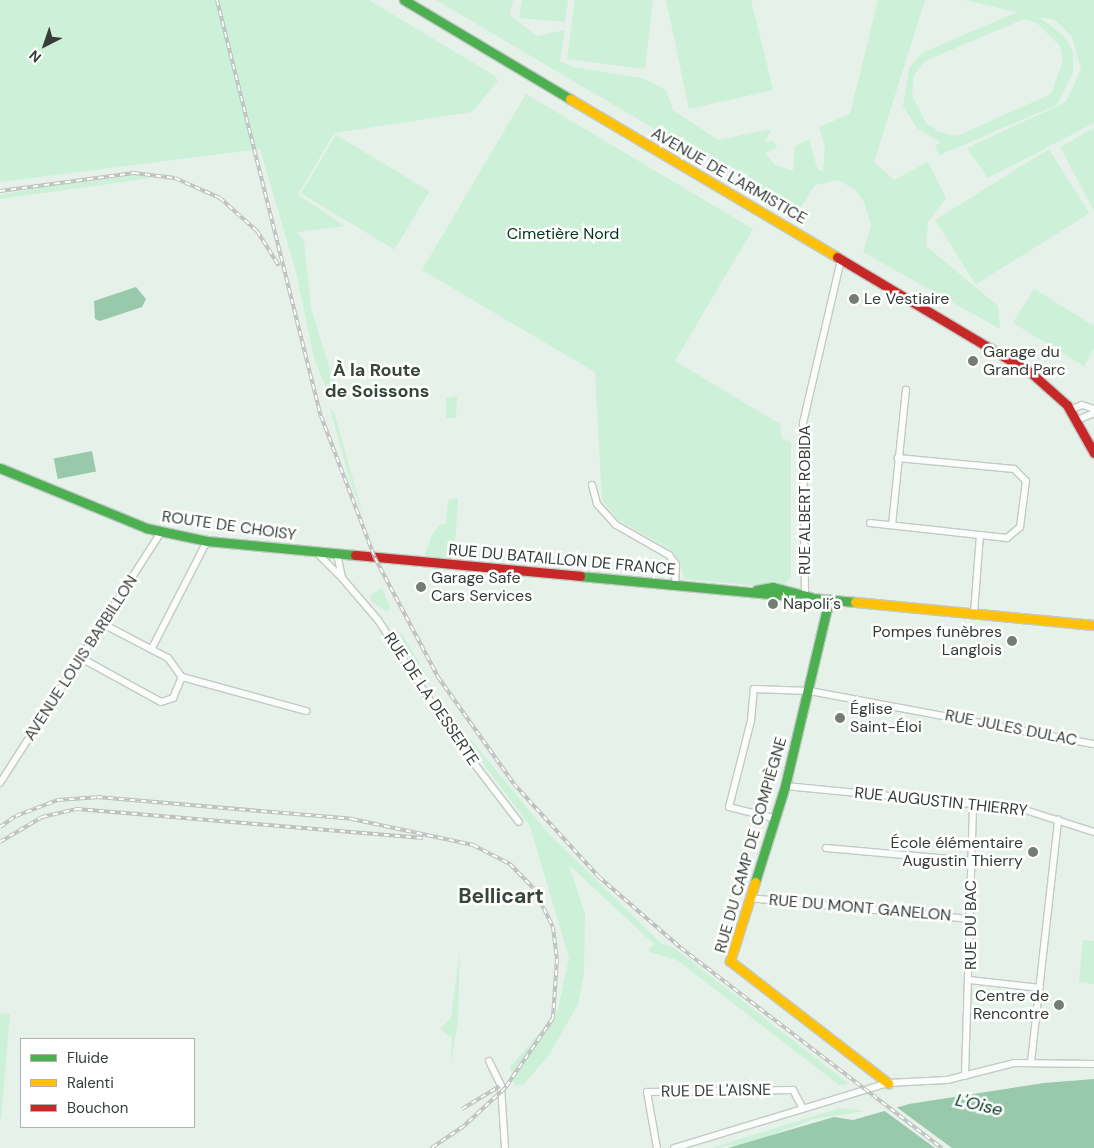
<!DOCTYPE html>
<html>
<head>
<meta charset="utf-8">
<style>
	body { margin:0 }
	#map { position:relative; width:1094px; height:1148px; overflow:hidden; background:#e6f1e9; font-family:"DM Sans",sans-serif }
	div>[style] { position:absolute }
	.green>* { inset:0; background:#ccf0d8; transform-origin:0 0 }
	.water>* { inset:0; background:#99c9ab; transform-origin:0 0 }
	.pier>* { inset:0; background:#e6f1e9 }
	.roads { filter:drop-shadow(1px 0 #c2cac4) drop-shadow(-1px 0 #c2cac4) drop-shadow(0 1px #c2cac4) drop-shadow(0 -1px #c2cac4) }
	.street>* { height:6px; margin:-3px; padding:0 3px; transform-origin:3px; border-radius:3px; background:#fbfdfc }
	.fast>* { height:9px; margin:-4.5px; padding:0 4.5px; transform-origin:4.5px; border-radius:4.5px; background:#4caf50 }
	.slow>* { height:9px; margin:-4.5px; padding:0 4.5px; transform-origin:4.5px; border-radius:4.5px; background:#ffc107 }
	.jam>* { height:9px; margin:-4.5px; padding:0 4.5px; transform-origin:4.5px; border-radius:4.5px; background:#c62828 }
	.rail>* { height:4px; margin-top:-2px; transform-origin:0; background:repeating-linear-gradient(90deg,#fff 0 5.5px,#bec1bf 0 11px); box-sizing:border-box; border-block:1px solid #bec1bf }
	.dots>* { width:14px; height:14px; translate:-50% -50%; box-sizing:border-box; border:2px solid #fff; border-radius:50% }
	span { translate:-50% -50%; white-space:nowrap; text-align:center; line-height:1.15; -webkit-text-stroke:5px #fff; paint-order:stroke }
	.street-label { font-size:16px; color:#363d38 }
	.park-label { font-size:16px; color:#00351b }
	.poi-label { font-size:16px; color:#363d38 }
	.left { translate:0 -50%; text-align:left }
	.right { translate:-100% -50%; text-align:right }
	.neighbourhood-label { font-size:18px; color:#36463c; font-weight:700 }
	.water-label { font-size:18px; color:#063b21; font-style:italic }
	.district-label { font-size:21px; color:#36463c; font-weight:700 }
	.legend { position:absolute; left:20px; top:1038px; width:175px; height:90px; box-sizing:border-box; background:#fff; border:1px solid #afb1af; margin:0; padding:6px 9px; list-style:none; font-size:15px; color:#363d38 }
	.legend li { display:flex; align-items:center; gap:10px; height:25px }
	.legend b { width:25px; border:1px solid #afb1af }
	.north { position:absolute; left:20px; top:20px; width:50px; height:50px; -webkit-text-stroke:4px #fff; paint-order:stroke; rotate:221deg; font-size:14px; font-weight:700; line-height:20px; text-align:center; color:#363d38 }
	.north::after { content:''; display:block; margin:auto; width:18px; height:22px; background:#363d38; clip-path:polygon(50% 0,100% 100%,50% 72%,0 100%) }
</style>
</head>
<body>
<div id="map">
	<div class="green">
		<div style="clip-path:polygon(0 0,369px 0,495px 76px,498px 81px,472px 112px,334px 133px,298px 195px,345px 226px,297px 232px,304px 241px,311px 308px,334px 383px,327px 390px,314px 358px,296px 272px,260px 149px,0 182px)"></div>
		<div style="clip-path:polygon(436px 0,513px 0,510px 15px,537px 36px,565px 30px,560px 61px,572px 67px,642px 78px,666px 90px,673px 110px,718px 140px,771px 129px,765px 142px,774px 141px,777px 148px,765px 153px,775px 165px,793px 171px,795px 146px,809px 139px,817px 168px,823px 172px,825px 147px,819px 127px,850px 114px,878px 0,925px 0,874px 162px,894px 180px,928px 162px,946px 198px,928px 222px,926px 246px,998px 306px,1000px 329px,863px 252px,871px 225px,864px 202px,856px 190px,838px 180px,815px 185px,797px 213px)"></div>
		<div style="clip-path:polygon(522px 0,568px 0,565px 22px,519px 18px)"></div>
		<div style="clip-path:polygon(575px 0,653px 0,645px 69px,567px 59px)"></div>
		<div style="clip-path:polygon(666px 0,751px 0,773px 90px,689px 109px)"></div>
		<div style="clip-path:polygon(evenodd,965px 0,1094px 0,1094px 123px,988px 178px,967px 148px,1066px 102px,1081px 69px,1072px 37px,1055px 20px,1039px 17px,1065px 37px,1073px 52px,1073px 73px,1057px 105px,939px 155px,935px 145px,941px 143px,917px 128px,903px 106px,909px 68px,922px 53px,1017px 12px,965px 0,1024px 19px,1038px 24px,1060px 46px,1063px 61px,1051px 94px,957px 136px,939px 132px,926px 123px,912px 95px,914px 75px,925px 61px,1024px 19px)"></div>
		<div style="clip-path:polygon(526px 94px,753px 229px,675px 361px,780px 424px,782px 438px,791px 442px,791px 577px,783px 585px,766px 583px,759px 586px,685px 579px,674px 552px,618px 520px,602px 500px,595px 372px,422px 270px)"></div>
		<div style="clip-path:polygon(1094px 128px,1094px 211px,1060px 147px)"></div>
		<div style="left:336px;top:135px;width:109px;height:68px;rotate:31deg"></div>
		<div style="left:1049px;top:149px;width:76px;height:134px;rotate:58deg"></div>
		<div style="clip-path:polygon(138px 175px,151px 178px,0 199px,0 195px,47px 186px)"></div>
		<div style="clip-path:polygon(1034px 289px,1094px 326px,1094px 348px,1084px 366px,1013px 323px)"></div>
		<div style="clip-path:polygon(457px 396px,456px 418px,446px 418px,446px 398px)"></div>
		<div style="clip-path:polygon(330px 408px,335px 415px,363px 515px,350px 481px)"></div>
		<div style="clip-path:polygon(458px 498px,454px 560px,425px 555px,432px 535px,439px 525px,446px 524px,448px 500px)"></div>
		<div style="clip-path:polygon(382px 588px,390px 607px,387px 612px,371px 601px,371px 595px)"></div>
		<div style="clip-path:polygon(400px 631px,425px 673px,428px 681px,405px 655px)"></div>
		<div style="clip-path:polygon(458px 730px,471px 740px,547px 832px,662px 944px,673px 947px,849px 1084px,839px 1085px,677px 960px,650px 952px,648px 949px,654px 944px,569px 865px,585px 914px,584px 973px,578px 1004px,549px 1055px,524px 1084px,515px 1086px,510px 1067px,557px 1013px,569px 958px,530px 826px)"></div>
		<div style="clip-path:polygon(1083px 940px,1094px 941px,1094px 984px,1079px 982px)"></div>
		<div style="clip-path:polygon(460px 948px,458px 1022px,451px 1062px,452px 1038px,440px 1029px,451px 1018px)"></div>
		<div style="clip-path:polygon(0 1013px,10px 1014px,1px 1119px,0 1119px)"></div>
		<div style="clip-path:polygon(840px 1108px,865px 1111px,814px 1119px,747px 1144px,711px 1148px)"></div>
	</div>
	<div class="water">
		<div style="clip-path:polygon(136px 287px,146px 299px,142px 307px,100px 321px,95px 319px,94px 301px)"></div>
		<div style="left:92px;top:451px;width:21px;height:39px;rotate:79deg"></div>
		<div style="clip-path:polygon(1094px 1079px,1094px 1148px,728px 1148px,834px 1117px,853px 1120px,909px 1104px,1044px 1083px)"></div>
	</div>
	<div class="pier">
		<div style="clip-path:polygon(895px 1106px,952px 1148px,935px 1148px,882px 1109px)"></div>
	</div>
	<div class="roads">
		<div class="street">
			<div style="left:1070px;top:410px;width:13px;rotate:-23deg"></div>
			<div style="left:1082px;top:405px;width:13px;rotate:18deg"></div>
			<div style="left:1077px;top:420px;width:18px;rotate:-22deg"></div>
			<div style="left:592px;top:485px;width:20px;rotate:75deg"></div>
			<div style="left:597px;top:504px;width:28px;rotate:48deg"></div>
			<div style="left:616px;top:525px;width:61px;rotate:29.5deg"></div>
			<div style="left:669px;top:555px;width:12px;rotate:55deg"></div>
			<div style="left:676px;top:565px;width:19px;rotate:93deg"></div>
			<div style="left:870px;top:523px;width:138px;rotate:6.2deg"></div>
			<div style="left:1007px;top:538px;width:17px;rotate:-40deg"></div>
			<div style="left:1020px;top:527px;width:46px;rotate:-82.6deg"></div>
			<div style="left:1026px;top:481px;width:17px;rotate:-135deg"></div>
			<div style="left:1014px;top:469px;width:117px;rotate:-174.6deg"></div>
			<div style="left:892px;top:525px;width:136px;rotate:-84.1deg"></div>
			<div style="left:316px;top:552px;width:35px;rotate:45deg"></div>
			<div style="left:337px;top:554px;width:25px;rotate:78deg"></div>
			<div style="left:342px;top:578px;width:55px;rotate:49.4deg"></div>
			<div style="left:378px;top:620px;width:138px;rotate:57.1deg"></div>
			<div style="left:453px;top:736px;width:108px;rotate:52.5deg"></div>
			<div style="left:805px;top:594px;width:171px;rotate:-90.7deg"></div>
			<div style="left:803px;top:423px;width:167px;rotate:-76.9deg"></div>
			<div style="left:974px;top:613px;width:78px;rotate:-85.6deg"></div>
			<div style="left:103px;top:624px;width:73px;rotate:27.6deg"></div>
			<div style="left:168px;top:658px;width:24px;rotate:54deg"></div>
			<div style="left:182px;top:677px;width:129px;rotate:15.3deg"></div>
			<div style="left:152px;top:648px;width:120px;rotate:-62.8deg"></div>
			<div style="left:81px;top:658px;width:91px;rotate:28.8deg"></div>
			<div style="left:161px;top:702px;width:13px;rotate:-18deg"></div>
			<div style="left:173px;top:698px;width:23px;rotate:-67deg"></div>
			<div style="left:0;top:783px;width:298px;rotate:-57.3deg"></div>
			<div style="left:785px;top:786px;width:238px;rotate:5.5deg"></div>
			<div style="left:1022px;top:809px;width:76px;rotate:17.7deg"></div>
			<div style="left:773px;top:818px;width:45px;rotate:-166deg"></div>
			<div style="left:729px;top:807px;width:89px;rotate:-75.7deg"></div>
			<div style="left:751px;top:721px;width:32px;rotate:-85deg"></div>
			<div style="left:754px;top:689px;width:56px;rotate:2deg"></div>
			<div style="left:810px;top:691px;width:289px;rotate:10.6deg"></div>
			<div style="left:826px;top:848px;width:146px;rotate:5.1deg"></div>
			<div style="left:749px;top:898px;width:222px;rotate:5.4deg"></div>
			<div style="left:970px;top:980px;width:70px;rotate:6.5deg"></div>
			<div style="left:489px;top:1061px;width:28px;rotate:64deg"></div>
			<div style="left:501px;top:1086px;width:62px;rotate:86.3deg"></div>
			<div style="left:1031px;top:1062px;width:244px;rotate:-83.6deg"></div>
			<div style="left:965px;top:1076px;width:271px;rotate:-88.3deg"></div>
			<div style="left:657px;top:1148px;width:57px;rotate:-100.1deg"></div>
			<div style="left:647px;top:1092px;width:146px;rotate:-0.8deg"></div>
			<div style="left:793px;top:1090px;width:19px;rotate:62deg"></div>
			<div style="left:674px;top:1148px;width:224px;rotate:-16.9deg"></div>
			<div style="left:888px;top:1083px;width:59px;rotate:-2.9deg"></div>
			<div style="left:947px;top:1080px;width:69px;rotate:-14.2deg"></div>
			<div style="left:1014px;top:1063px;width:80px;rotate:0.7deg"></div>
		</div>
		<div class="fast">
			<div style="left:404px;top:0;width:193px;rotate:30.8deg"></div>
			<div style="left:0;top:468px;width:158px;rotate:22.3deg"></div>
			<div style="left:146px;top:528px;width:62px;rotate:12deg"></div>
			<div style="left:207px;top:541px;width:149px;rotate:5.4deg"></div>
			<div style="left:580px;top:576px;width:276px;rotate:5.4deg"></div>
			<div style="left:756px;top:590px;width:17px;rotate:-10deg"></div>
			<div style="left:773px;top:587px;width:39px;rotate:15deg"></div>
			<div style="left:755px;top:882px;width:101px;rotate:-72.6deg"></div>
			<div style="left:785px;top:786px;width:191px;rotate:-76.7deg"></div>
		</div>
		<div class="slow">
			<div style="left:570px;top:99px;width:310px;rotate:30.6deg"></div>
			<div style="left:855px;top:602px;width:240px;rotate:5.5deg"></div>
			<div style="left:755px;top:882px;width:83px;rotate:107.6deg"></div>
			<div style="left:730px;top:961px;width:200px;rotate:37.7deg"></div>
		</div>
		<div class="jam">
			<div style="left:837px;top:257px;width:225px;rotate:30.8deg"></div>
			<div style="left:1030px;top:372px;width:50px;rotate:41.7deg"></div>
			<div style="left:1067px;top:405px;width:55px;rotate:60.6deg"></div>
			<div style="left:355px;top:555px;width:226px;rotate:5.3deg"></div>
		</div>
	</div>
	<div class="rail">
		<div style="left:217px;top:0;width:429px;rotate:76deg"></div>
		<div style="left:321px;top:416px;width:152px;rotate:69.2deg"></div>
		<div style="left:375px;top:558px;width:135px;rotate:62.1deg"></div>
		<div style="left:438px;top:677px;width:131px;rotate:54.6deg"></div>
		<div style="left:514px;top:784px;width:126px;rotate:47.6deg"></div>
		<div style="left:599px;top:877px;width:108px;rotate:40.9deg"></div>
		<div style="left:681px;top:948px;width:329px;rotate:37.5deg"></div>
		<div style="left:0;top:191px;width:135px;rotate:-7.7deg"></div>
		<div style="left:134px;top:173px;width:41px;rotate:7deg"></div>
		<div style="left:175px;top:178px;width:49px;rotate:24deg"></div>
		<div style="left:220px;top:198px;width:50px;rotate:41.7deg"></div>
		<div style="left:257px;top:231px;width:41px;rotate:57.8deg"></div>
		<div style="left:0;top:827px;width:19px;rotate:-35deg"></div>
		<div style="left:16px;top:816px;width:45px;rotate:-20.9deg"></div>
		<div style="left:58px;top:800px;width:39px;rotate:-4deg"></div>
		<div style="left:97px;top:797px;width:256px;rotate:4.9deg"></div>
		<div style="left:352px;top:819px;width:124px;rotate:12.1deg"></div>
		<div style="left:473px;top:845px;width:42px;rotate:27.2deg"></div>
		<div style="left:510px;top:864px;width:35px;rotate:46deg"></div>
		<div style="left:534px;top:889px;width:42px;rotate:63.4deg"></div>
		<div style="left:553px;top:927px;width:32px;rotate:83deg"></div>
		<div style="left:557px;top:959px;width:59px;rotate:93.9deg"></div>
		<div style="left:553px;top:1018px;width:85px;rotate:124.4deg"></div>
		<div style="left:505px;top:1088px;width:56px;rotate:137.2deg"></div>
		<div style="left:464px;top:1126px;width:40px;rotate:146deg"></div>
		<div style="left:0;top:842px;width:49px;rotate:-30.8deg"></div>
		<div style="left:42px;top:817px;width:36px;rotate:-13deg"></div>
		<div style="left:77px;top:809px;width:347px;rotate:4.8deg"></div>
		<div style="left:462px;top:1109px;width:44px;rotate:-31.2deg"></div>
	</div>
	<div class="dots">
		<div style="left:854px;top:299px;background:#747c76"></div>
		<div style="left:973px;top:361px;background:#747c76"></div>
		<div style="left:421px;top:587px;background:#747c76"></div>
		<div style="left:773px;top:604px;background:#747c76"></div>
		<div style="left:1012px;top:641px;background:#747c76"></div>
		<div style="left:840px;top:718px;background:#747c76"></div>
		<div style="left:1033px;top:852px;background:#747c76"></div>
		<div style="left:1059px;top:1005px;background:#747c76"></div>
	</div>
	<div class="street-label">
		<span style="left:729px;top:176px;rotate:30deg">AVENUE DE L'ARMISTICE</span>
		<span style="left:805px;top:500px;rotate:-90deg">RUE ALBERT ROBIDA</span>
		<span style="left:229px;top:526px;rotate:8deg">ROUTE DE CHOISY</span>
		<span style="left:562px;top:560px;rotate:5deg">RUE DU BATAILLON DE FRANCE</span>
		<span style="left:81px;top:658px;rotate:-57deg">AVENUE LOUIS BARBILLON</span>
		<span style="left:431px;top:699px;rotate:56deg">RUE DE LA DESSERTE</span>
		<span style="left:1011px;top:728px;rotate:11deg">RUE JULES DULAC</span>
		<span style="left:941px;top:802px;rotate:6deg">RUE AUGUSTIN THIERRY</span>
		<span style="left:751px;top:845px;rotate:-74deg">RUE DU CAMP DE COMPIÈGNE</span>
		<span style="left:860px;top:908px;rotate:5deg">RUE DU MONT GANELON</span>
		<span style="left:971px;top:925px;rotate:-90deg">RUE DU BAC</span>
		<span style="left:716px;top:1091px;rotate:-1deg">RUE DE L'AISNE</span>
	</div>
	<div class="park-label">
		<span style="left:563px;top:234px">Cimetière Nord</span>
	</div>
	<div class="poi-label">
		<span class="left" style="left:864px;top:299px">Le Vestiaire</span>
		<span class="left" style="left:983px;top:361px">Garage du<br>Grand Parc</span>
		<span class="left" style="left:431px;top:587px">Garage Safe<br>Cars Services</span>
		<span class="left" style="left:783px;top:604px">Napoli´s</span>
		<span class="right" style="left:1002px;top:641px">Pompes funèbres<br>Langlois</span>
		<span class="left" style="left:850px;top:718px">Église<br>Saint-Éloi</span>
		<span class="right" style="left:1023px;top:852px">École élémentaire<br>Augustin Thierry</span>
		<span class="right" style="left:1049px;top:1005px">Centre de<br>Rencontre</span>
	</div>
	<div class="neighbourhood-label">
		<span style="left:377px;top:381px">À la Route<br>de Soissons</span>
	</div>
	<div class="water-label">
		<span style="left:979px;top:1105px;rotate:13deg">L'Oise</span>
	</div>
	<div class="district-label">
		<span style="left:501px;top:896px">Bellicart</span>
	</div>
	<ul class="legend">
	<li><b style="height:6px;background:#4caf50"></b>Fluide</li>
	<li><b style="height:6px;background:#ffc107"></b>Ralenti</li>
	<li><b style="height:6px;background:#c62828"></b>Bouchon</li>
	</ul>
	<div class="north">N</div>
</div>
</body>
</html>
